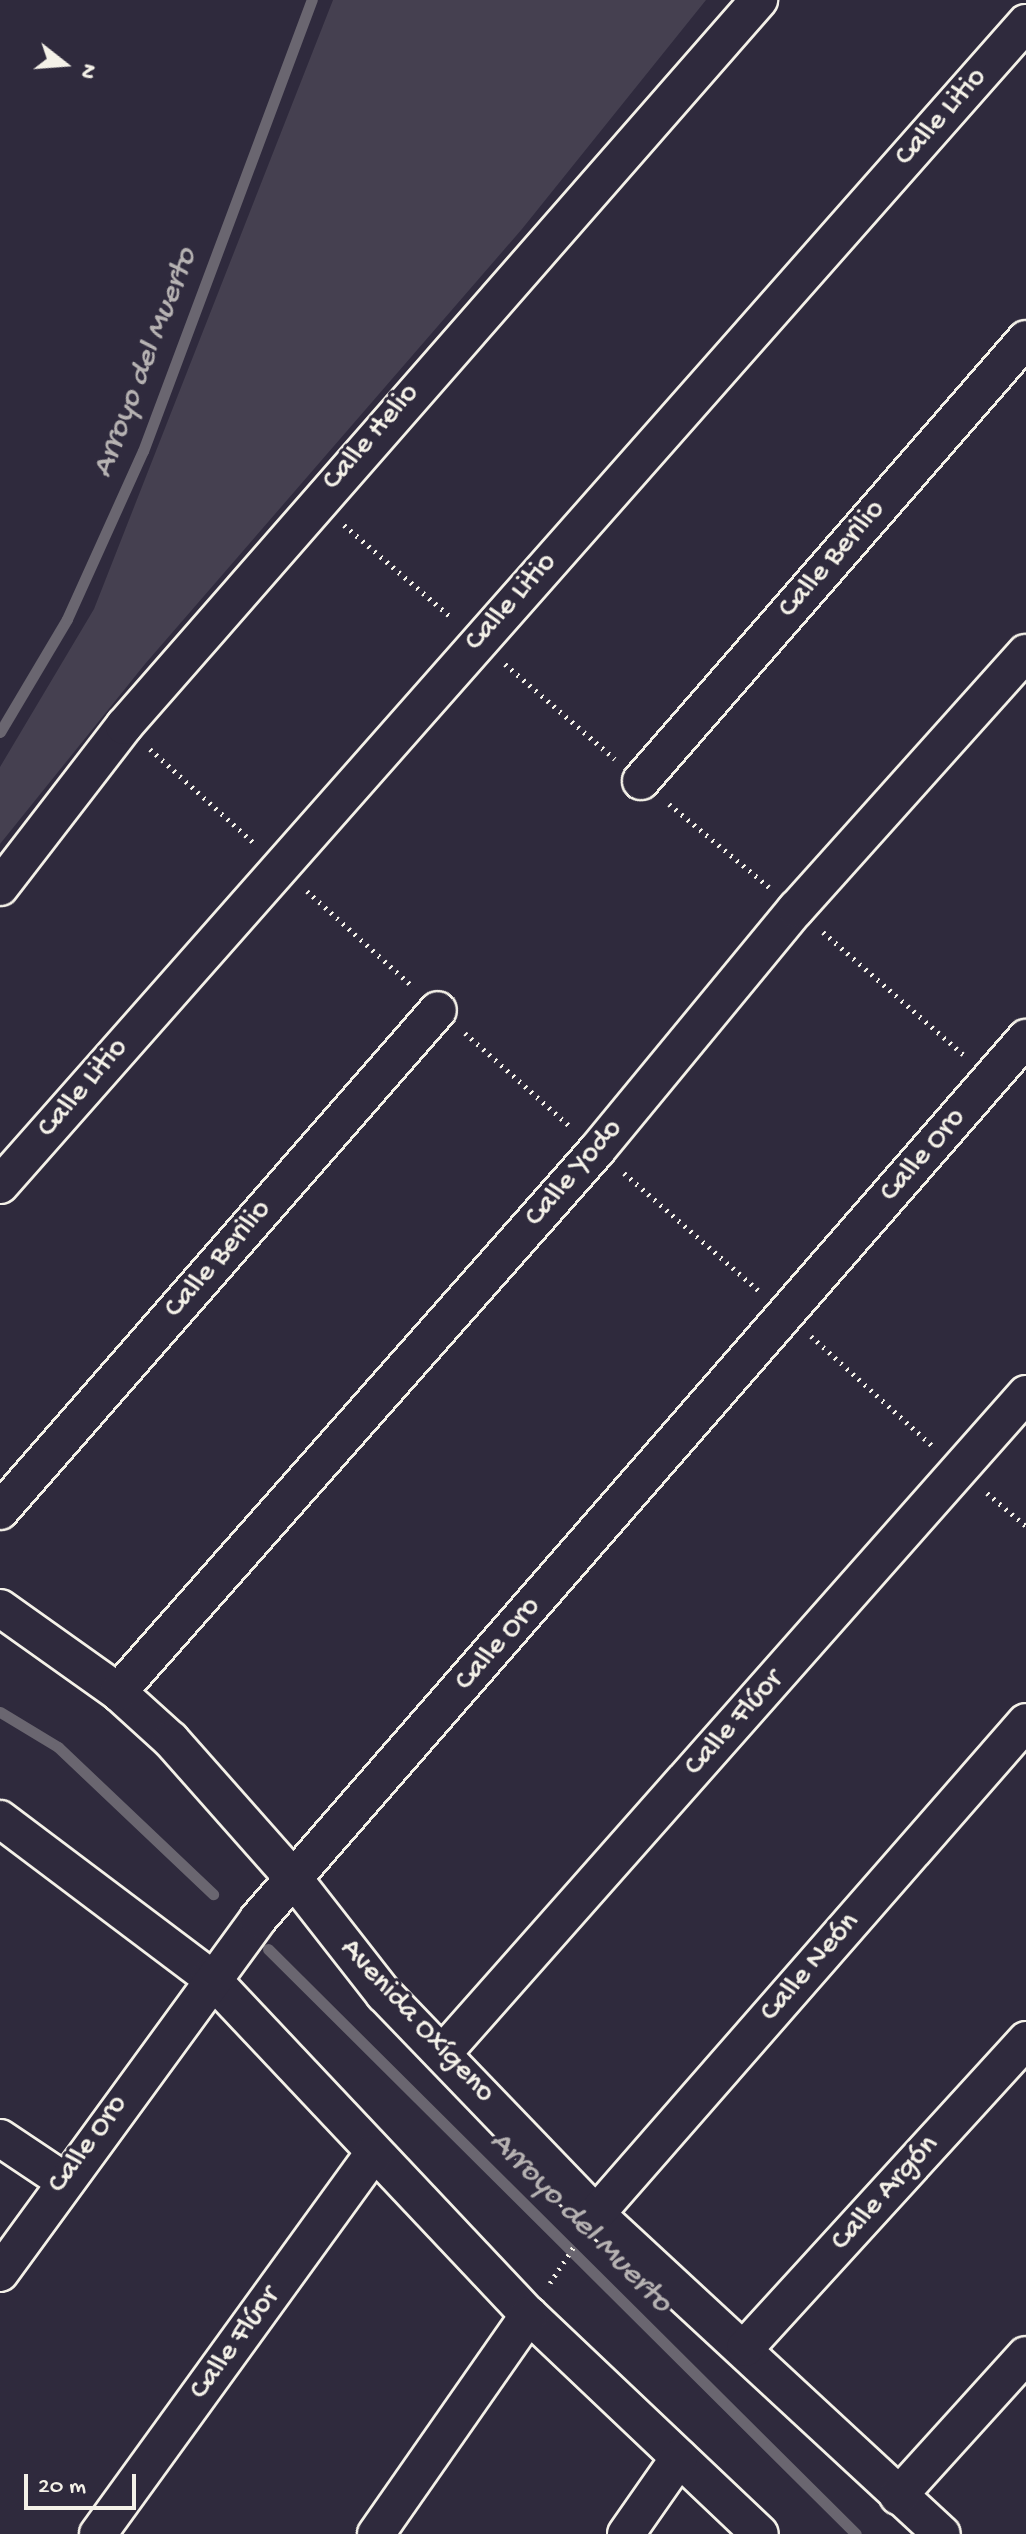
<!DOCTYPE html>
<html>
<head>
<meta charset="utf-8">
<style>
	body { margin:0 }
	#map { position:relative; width:1026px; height:2534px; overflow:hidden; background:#2f2a3d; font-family:"Gochi Hand",sans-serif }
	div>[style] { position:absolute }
	.green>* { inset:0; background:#454050 }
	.stream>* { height:11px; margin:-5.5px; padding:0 5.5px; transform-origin:5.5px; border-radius:5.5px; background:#6a6670 }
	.path>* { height:5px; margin-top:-2.5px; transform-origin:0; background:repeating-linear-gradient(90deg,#f4f1e8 0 2px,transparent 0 8px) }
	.roads { filter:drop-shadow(2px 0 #f4f1e8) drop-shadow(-2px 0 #f4f1e8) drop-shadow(0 2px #f4f1e8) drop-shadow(0 -2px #f4f1e8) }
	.street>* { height:36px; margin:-18px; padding:0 18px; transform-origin:18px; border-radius:18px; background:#2f2a3d }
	span { translate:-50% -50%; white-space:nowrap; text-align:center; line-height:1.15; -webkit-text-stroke:6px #2f2a3d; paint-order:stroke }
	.street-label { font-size:30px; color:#f4f1e8 }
	.water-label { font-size:32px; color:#b6b2b2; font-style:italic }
	.north { position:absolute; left:24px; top:24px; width:80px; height:80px; -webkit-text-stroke:6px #2f2a3d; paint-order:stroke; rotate:107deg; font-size:22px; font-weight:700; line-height:32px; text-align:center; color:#f4f1e8 }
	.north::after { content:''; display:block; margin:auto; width:28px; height:36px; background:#f4f1e8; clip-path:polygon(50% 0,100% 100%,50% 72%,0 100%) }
	.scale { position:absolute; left:24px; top:2474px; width:112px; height:36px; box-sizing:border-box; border:4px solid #f4f1e8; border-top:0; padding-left:10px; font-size:24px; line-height:28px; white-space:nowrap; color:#f4f1e8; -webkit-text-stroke:6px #2f2a3d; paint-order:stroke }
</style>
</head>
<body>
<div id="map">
	<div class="green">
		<div style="clip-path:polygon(333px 0,706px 0,522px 229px,145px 664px,0 844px,0 767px,94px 609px)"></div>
	</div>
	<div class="stream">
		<div style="left:0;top:732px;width:131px;rotate:-59.3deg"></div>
		<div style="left:67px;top:619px;width:184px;rotate:-65.7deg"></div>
		<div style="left:143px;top:451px;width:482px;rotate:-69.5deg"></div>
		<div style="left:0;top:1712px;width:68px;rotate:31.1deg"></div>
		<div style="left:58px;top:1747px;width:214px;rotate:43.5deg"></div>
		<div style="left:268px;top:1949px;width:829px;rotate:44.85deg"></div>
	</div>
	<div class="path">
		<div style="left:344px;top:525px;width:143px;rotate:40.7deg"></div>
		<div style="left:505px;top:664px;width:145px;rotate:40.8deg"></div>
		<div style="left:150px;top:749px;width:142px;rotate:42.1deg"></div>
		<div style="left:669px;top:804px;width:130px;rotate:39.7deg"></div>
		<div style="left:307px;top:891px;width:142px;rotate:42.1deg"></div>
		<div style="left:823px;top:932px;width:186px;rotate:41.1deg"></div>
		<div style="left:465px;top:1033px;width:142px;rotate:41.6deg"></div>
		<div style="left:624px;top:1173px;width:178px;rotate:41.1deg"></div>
		<div style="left:811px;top:1336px;width:166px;rotate:42.1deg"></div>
		<div style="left:987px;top:1493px;width:51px;rotate:40.2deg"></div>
		<div style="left:550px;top:2283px;width:45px;rotate:-56.7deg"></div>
	</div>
	<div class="roads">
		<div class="street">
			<div style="left:641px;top:781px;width:586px;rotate:-48.94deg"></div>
			<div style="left:0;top:887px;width:203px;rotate:-52.4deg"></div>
			<div style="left:124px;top:726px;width:965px;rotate:-48.83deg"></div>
			<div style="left:0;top:1185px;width:1550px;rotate:-48.56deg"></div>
			<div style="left:0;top:1511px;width:665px;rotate:-48.84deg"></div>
			<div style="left:0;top:1608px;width:145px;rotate:35.4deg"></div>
			<div style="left:118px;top:1692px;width:72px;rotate:42.2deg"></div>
			<div style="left:171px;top:1740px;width:186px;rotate:48.5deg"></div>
			<div style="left:294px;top:1879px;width:146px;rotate:52deg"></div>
			<div style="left:384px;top:1994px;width:306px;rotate:46.1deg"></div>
			<div style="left:596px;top:2214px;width:471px;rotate:42.8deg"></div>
			<div style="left:118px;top:1692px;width:723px;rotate:-48.53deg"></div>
			<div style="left:597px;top:1150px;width:313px;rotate:-50.5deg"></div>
			<div style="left:796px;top:909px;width:344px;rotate:-48.1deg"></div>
			<div style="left:0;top:1819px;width:263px;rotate:37deg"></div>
			<div style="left:210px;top:1977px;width:465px;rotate:46.7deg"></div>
			<div style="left:529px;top:2315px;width:318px;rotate:43.5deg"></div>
			<div style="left:443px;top:2053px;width:880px;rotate:-48.5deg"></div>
			<div style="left:0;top:2138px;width:76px;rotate:33.7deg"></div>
			<div style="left:596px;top:2214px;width:653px;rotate:-48.85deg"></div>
			<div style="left:0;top:2273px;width:438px;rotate:-53.9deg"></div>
			<div style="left:258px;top:1919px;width:1169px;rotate:-48.92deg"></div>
			<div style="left:745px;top:2348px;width:417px;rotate:-47.6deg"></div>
			<div style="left:898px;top:2496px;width:190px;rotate:-47.8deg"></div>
			<div style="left:98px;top:2534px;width:470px;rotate:-54.1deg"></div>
			<div style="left:376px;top:2534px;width:267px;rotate:-55.1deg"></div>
			<div style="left:626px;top:2534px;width:93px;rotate:-55.1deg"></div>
		</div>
	</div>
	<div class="street-label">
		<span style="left:942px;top:118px;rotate:-48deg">Calle Litio</span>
		<span style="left:372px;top:438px;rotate:-49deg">Calle Helio</span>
		<span style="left:833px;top:560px;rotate:-49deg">Calle Berilio</span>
		<span style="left:512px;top:603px;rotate:-48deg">Calle Litio</span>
		<span style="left:84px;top:1089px;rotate:-49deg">Calle Litio</span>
		<span style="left:924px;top:1156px;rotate:-49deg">Calle Oro</span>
		<span style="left:575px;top:1174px;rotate:-49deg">Calle Yodo</span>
		<span style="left:219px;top:1260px;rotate:-49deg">Calle Berilio</span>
		<span style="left:499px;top:1645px;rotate:-49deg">Calle Oro</span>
		<span style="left:735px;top:1724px;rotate:-48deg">Calle Flúor</span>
		<span style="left:811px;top:1968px;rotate:-49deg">Calle Neón</span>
		<span style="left:416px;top:2022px;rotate:47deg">Avenida Oxígeno</span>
		<span style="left:89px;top:2145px;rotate:-54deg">Calle Oro</span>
		<span style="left:886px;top:2194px;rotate:-48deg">Calle Argón</span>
		<span style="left:236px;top:2344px;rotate:-54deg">Calle Flúor</span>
	</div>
	<div class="water-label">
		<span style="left:146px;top:363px;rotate:-69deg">Arroyo del Muerto</span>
		<span style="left:580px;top:2223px;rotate:45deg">Arroyo del Muerto</span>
	</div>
	<div class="north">N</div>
	<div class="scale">20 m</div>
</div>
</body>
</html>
